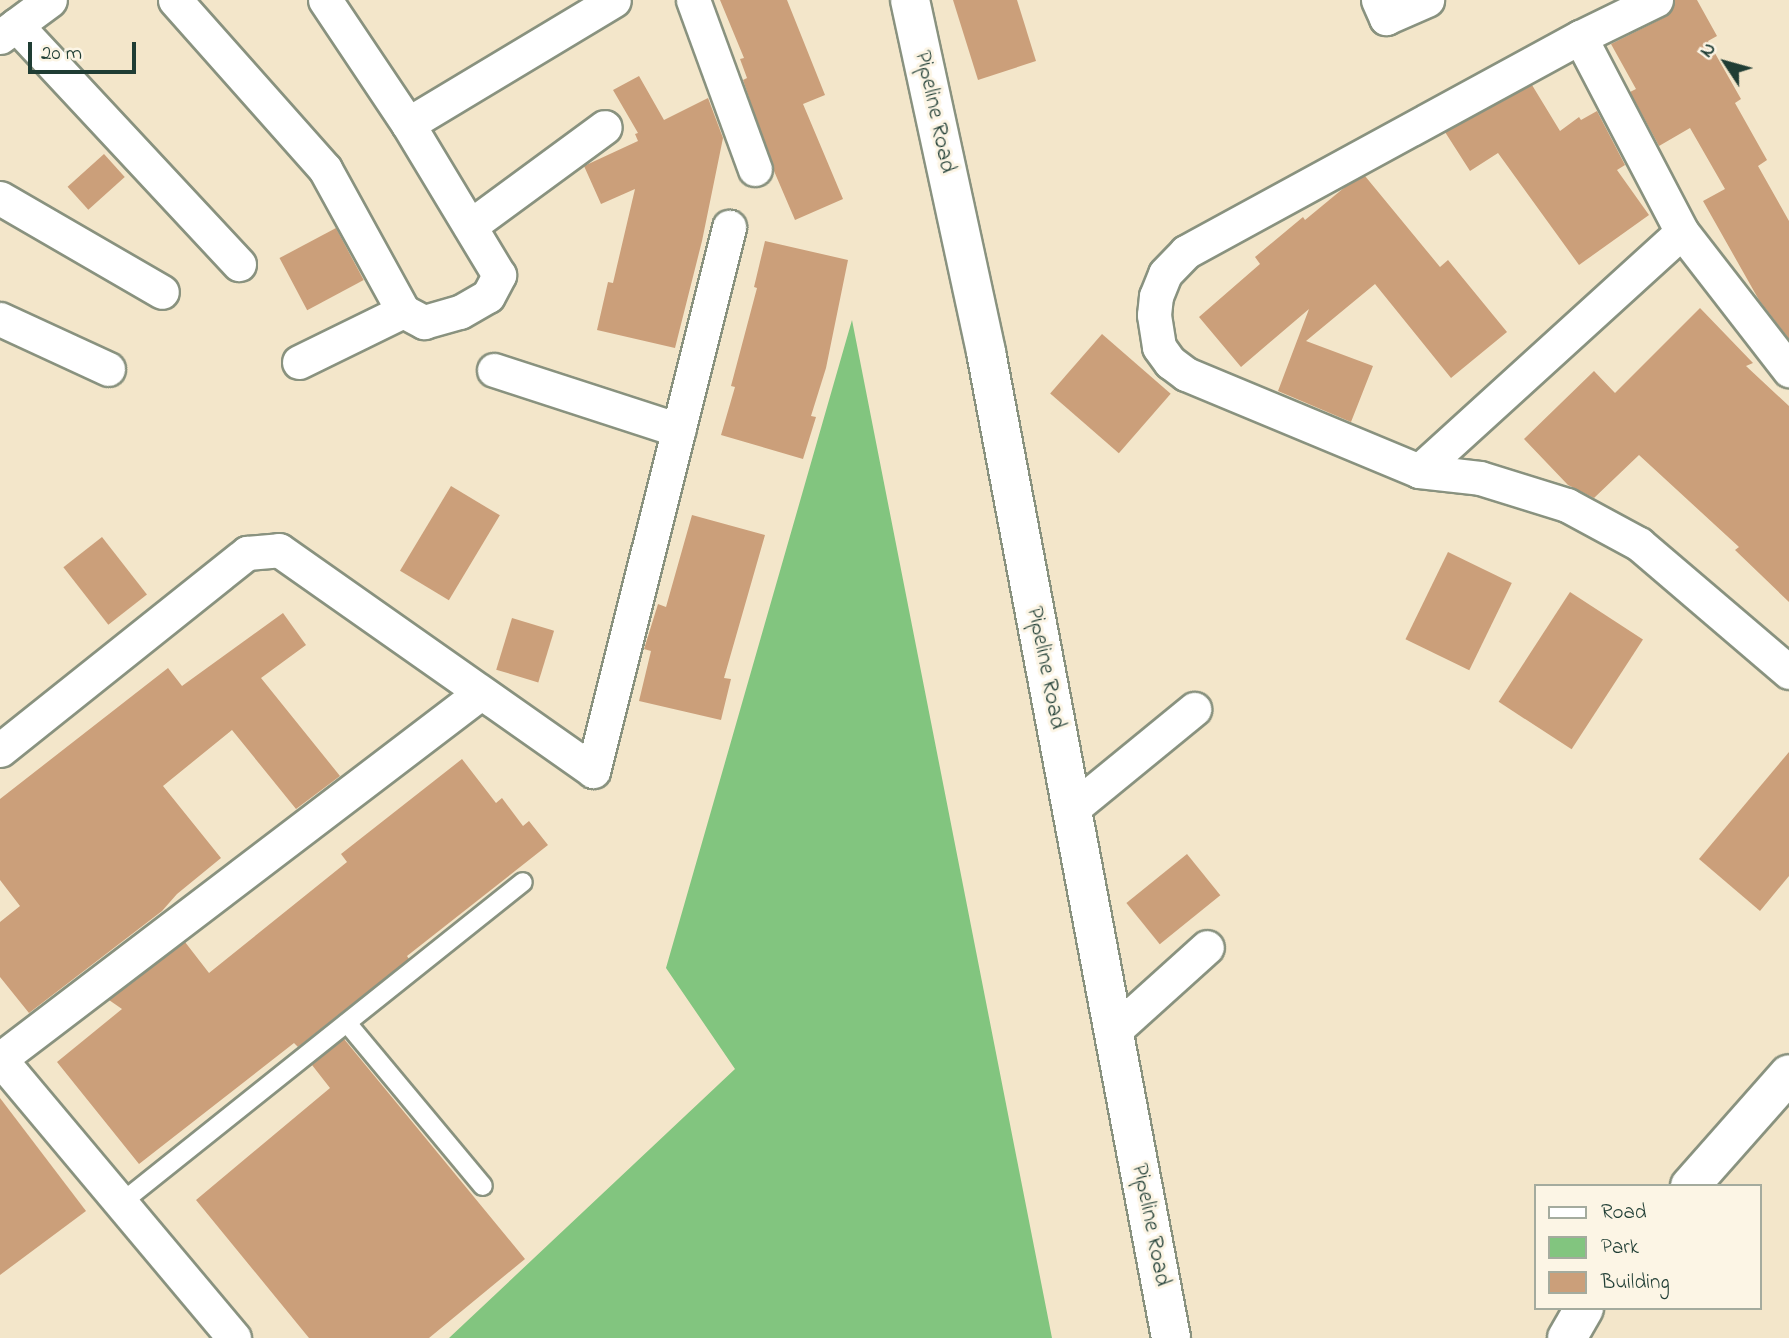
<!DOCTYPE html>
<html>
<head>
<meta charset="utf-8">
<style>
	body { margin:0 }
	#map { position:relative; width:1789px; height:1338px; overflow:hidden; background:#f3e6ca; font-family:"Indie Flower",sans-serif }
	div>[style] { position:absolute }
	.green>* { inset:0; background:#82c57f }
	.building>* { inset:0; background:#cb9f7a; transform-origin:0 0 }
	.roads { filter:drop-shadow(2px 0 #89927f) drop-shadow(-2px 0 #89927f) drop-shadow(0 2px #89927f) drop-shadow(0 -2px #89927f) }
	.service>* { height:18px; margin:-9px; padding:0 9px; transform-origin:9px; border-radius:9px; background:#fff }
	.minor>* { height:33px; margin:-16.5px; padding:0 16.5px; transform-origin:16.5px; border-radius:16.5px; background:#fff }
	.tertiary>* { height:38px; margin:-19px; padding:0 19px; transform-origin:19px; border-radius:19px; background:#fff }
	span { translate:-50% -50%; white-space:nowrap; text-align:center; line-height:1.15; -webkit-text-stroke:6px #fcf5e5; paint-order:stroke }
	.street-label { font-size:23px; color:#1f3d34 }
	.legend { position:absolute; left:1534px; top:1184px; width:228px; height:126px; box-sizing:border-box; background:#fcf5e5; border:2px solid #a4ab9e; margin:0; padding:9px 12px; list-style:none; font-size:21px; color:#1f3d34 }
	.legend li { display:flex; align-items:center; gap:14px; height:35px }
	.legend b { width:35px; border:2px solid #a4ab9e }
	.north { position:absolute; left:1691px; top:28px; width:70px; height:70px; -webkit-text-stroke:5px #fcf5e5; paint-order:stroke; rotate:306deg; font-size:19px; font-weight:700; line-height:28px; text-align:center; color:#1f3d34 }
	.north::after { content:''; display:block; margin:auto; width:24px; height:32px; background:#1f3d34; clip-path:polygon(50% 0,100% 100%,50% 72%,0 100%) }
	.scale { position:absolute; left:28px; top:42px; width:108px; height:32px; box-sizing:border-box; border:4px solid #1f3d34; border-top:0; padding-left:9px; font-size:21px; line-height:24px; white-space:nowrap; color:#1f3d34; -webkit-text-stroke:5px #fcf5e5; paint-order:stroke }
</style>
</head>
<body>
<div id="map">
	<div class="green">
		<div style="clip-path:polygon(852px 320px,1052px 1338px,449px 1338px,735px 1069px,666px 968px)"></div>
	</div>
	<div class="building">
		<div style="clip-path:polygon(720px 0,787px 0,825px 95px,803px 104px,843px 199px,795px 220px,774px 171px,743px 80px,747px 78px,740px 59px,744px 58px)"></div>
		<div style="clip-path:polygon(953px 0,1017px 0,1036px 61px,978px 80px)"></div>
		<div style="clip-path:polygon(1675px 0,1697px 0,1717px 36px,1708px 41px,1741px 99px,1735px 103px,1767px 160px,1758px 166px,1789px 221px,1789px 339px,1759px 300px,1703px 201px,1725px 189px,1690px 128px,1659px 146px,1630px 92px,1636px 89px,1611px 44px,1665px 17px,1672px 10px)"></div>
		<div style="clip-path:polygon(639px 76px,664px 120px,708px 98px,723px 138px,702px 241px,675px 348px,597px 330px,608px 282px,613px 283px,635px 189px,601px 204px,584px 166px,638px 141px,635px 134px,638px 133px,613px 90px)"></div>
		<div style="clip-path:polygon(1532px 85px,1560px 131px,1579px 117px,1581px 120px,1597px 111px,1625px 165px,1617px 170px,1649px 215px,1579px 265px,1498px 153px,1470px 171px,1445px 132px)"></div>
		<div style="left:104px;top:154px;width:31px;height:49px;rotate:48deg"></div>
		<div style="clip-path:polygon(1365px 176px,1440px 267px,1448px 260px,1507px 332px,1451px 378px,1375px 284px,1306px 341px,1373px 366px,1351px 422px,1278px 391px,1309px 309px,1241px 367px,1199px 317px,1260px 264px,1255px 257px,1303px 217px,1305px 220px,1345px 187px)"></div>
		<div style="left:336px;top:228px;width:59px;height:64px;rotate:62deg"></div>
		<div style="clip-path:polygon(765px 241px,848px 260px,826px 368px,811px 416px,816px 417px,803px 459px,721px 435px,735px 387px,731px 386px,757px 288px,754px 287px)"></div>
		<div style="clip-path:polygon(1700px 308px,1753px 363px,1746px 366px,1789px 406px,1789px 602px,1735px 550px,1739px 547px,1639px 455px,1594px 498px,1568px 485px,1524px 439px,1594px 371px,1615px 393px)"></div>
		<div style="left:1102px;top:334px;width:91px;height:79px;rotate:41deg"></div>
		<div style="left:451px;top:486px;width:57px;height:99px;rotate:31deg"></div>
		<div style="clip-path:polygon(692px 515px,765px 535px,724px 678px,731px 679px,721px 720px,639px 701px,651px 651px,644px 649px,658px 604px,666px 607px)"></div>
		<div style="left:102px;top:537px;width:73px;height:49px;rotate:52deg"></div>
		<div style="left:1448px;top:552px;width:71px;height:97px;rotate:26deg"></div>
		<div style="left:1570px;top:592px;width:87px;height:131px;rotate:33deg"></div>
		<div style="clip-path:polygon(283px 613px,306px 645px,261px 678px,340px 776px,296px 809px,232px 730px,163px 786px,221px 858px,177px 894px,162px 911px,29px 1013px,0 977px,0 922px,20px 906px,0 880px,0 799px,168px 668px,182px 686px)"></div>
		<div style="left:512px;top:618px;width:44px;height:54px;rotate:17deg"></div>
		<div style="clip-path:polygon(1789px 752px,1789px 876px,1760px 911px,1699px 859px)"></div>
		<div style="clip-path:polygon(462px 759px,496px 803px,502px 798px,523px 826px,529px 821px,548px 845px,407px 956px,409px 959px,298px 1047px,294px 1043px,139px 1164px,57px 1062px,122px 1009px,109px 1000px,185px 942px,209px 973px,347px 862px,341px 854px)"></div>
		<div style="left:1187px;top:854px;width:53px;height:78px;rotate:51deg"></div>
		<div style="clip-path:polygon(344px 1039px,525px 1259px,429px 1338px,309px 1338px,196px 1200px,330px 1088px,312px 1065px)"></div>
		<div style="clip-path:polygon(0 1098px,86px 1211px,0 1275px)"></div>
	</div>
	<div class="roads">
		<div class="service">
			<div style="left:347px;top:1023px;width:212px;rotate:50.2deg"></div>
			<div style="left:121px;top:1203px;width:514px;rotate:-38.61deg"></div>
		</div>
		<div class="minor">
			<div style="left:175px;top:0;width:226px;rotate:48.4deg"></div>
			<div style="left:325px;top:169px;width:162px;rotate:61.2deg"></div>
			<div style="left:403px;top:311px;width:24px;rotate:28deg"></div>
			<div style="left:424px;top:322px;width:37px;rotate:-16deg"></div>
			<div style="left:460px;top:312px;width:32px;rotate:-30deg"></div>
			<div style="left:488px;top:296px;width:24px;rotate:-62deg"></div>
			<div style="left:499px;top:275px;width:176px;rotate:-121.1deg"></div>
			<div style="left:408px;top:124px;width:149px;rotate:-123.8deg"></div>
			<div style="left:693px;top:0;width:180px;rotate:69.9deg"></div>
			<div style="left:1378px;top:0;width:20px;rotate:66deg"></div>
			<div style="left:1386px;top:18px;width:45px;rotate:-23.7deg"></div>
			<div style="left:1656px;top:0;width:85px;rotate:154deg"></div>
			<div style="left:1580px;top:37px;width:220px;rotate:62.4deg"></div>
			<div style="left:1682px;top:232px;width:175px;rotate:52.2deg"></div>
			<div style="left:16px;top:25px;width:327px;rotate:47deg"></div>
			<div style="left:0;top:37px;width:62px;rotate:-36.5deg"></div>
			<div style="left:1580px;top:37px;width:449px;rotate:151.4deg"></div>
			<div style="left:1186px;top:252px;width:30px;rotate:134deg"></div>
			<div style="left:1165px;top:274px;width:24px;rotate:112deg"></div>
			<div style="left:1156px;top:296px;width:19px;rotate:96deg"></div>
			<div style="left:1154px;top:315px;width:32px;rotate:81deg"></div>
			<div style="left:1159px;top:347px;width:19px;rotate:54deg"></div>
			<div style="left:1170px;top:362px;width:20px;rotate:37deg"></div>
			<div style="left:1186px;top:374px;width:252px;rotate:22.6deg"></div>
			<div style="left:1419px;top:471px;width:61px;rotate:6.5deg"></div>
			<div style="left:1480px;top:478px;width:91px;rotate:17.2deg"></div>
			<div style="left:1567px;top:505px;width:82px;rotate:28.4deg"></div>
			<div style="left:1639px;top:544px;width:197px;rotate:40.5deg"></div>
			<div style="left:408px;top:124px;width:240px;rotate:-31deg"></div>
			<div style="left:0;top:198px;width:187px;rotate:30.1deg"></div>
			<div style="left:470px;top:226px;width:167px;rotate:-36.3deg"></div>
			<div style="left:0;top:319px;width:119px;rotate:24.8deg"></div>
			<div style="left:299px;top:362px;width:116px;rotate:-26.1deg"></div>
			<div style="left:494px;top:370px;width:194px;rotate:18deg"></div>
			<div style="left:1419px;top:471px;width:355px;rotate:-42.3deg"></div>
			<div style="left:0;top:750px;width:316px;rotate:-38.6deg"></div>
			<div style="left:247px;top:553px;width:32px;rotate:-5deg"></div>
			<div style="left:279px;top:550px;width:384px;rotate:35.1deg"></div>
			<div style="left:593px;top:771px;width:561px;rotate:-75.96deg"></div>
			<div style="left:1072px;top:809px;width:158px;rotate:-39.3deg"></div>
			<div style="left:1114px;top:1031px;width:125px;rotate:-42.1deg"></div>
			<div style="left:0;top:1059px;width:602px;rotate:-37.31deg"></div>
			<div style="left:0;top:1059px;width:364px;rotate:50deg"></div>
		</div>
		<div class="tertiary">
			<div style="left:910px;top:0;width:360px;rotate:77.8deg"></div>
			<div style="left:986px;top:352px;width:1003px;rotate:79.37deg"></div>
			<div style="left:1690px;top:1186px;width:149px;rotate:-48.5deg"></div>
			<div style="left:1567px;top:1338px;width:34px;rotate:-60deg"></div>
		</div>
	</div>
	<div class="street-label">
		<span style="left:934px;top:112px;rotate:78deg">Pipeline Road</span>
		<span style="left:1045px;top:668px;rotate:79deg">Pipeline Road</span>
		<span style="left:1150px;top:1225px;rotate:79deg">Pipeline Road</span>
	</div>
	<ul class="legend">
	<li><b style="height:9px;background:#fff"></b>Road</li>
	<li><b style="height:19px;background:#82c57f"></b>Park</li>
	<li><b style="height:19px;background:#cb9f7a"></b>Building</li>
	</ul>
	<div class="north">N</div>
	<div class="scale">20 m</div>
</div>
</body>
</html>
